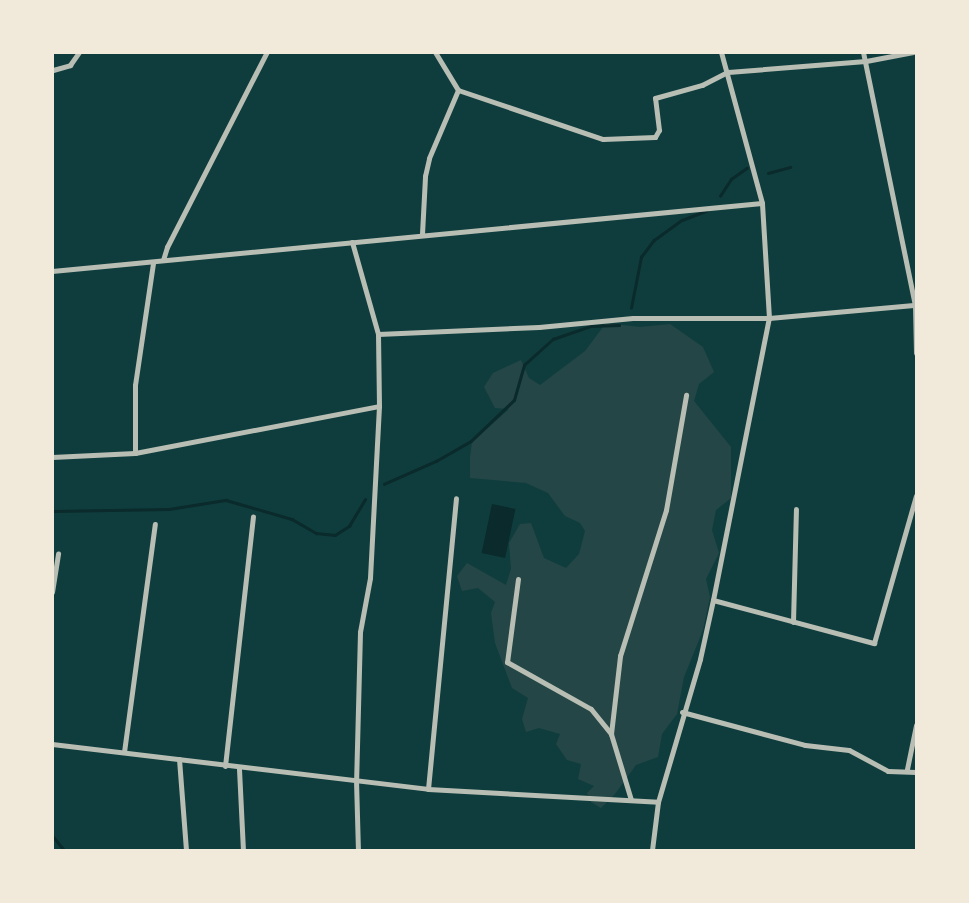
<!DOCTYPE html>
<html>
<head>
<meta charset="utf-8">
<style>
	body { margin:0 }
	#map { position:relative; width:969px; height:903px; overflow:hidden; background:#0f3d3e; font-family:"Noto Serif",serif }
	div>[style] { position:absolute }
	.green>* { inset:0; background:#244646 }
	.water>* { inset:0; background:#0a2a2b; transform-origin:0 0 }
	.stream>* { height:2.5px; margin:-1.25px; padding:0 1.25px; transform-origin:1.25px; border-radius:1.25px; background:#0a2a2b }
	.minor>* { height:5px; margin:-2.5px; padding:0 2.5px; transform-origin:2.5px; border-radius:2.5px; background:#b8beb3 }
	span { translate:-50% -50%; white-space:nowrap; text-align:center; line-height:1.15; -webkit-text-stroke:7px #f1e9da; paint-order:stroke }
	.frame { position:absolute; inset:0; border:54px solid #f1e9da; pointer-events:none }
</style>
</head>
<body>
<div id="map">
	<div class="green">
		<div style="clip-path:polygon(606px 323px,640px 327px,670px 324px,703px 347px,714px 372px,699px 384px,694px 401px,731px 447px,731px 498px,716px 510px,712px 530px,719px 553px,706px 579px,710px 597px,703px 630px,684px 677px,677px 714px,662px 734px,658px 757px,636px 765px,615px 794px,601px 808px,591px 802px,587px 793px,594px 786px,578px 779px,581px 764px,567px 760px,556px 744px,560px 734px,539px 728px,526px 732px,522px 719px,528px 698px,512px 688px,495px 643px,491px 613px,495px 602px,478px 588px,462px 591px,457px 576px,467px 563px,506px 585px,511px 569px,509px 543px,520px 524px,531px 523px,544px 558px,566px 568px,579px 554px,585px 531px,580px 523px,565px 516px,548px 493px,526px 483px,470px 478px,470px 457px,472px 442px,509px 409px,495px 408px,484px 387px,493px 373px,521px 360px,529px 378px,540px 385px,585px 351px)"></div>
	</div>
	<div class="water">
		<div style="left:492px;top:504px;width:24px;height:50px;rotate:12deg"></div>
	</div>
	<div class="stream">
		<div style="left:768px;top:173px;width:23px;rotate:-15deg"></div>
		<div style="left:720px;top:196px;width:20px;rotate:-57deg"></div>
		<div style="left:731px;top:179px;width:19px;rotate:-35deg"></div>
		<div style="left:631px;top:308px;width:52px;rotate:-78.9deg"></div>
		<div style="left:641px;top:257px;width:21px;rotate:-53deg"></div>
		<div style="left:654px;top:240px;width:34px;rotate:-36deg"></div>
		<div style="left:682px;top:220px;width:26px;rotate:-21deg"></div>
		<div style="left:384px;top:484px;width:57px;rotate:-23.9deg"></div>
		<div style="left:436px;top:461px;width:40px;rotate:-29.7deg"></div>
		<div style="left:471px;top:441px;width:59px;rotate:-43.6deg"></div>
		<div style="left:514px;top:400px;width:36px;rotate:-74deg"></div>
		<div style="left:524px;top:365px;width:39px;rotate:-42deg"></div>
		<div style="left:553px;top:339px;width:39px;rotate:-19deg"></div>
		<div style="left:590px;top:326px;width:29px;rotate:-2deg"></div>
		<div style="left:52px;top:511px;width:117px;rotate:-1deg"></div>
		<div style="left:169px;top:509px;width:58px;rotate:-9deg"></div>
		<div style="left:226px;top:500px;width:69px;rotate:16.1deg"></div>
		<div style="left:292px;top:519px;width:28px;rotate:30deg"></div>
		<div style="left:316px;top:533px;width:19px;rotate:6deg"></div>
		<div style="left:335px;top:535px;width:17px;rotate:-33deg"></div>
		<div style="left:349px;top:526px;width:31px;rotate:-59deg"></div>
		<div style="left:52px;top:835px;width:19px;rotate:51deg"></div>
	</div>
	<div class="minor">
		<div style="left:435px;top:52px;width:44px;rotate:58.8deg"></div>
		<div style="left:458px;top:90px;width:153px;rotate:18.7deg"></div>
		<div style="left:603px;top:139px;width:52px;rotate:-2.2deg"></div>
		<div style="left:655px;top:137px;width:8px;rotate:-60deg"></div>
		<div style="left:659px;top:130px;width:32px;rotate:-97deg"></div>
		<div style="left:655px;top:98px;width:49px;rotate:-15.5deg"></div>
		<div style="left:702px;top:85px;width:29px;rotate:-27deg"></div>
		<div style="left:728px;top:72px;width:138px;rotate:-4.6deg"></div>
		<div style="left:866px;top:61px;width:48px;rotate:-10.8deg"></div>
		<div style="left:863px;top:52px;width:258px;rotate:78.4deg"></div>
		<div style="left:915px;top:305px;width:48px;rotate:88.8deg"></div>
		<div style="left:53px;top:70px;width:18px;rotate:-16deg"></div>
		<div style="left:70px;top:65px;width:16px;rotate:-55deg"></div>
		<div style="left:422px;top:234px;width:58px;rotate:-87deg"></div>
		<div style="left:425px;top:176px;width:18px;rotate:-77deg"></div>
		<div style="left:429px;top:158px;width:74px;rotate:-66.9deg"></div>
		<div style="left:352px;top:242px;width:96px;rotate:74.2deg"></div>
		<div style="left:378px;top:334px;width:72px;rotate:89.2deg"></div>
		<div style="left:379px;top:406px;width:172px;rotate:93deg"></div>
		<div style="left:370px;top:578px;width:55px;rotate:100.5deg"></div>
		<div style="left:360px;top:632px;width:148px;rotate:91.5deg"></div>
		<div style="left:356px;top:780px;width:70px;rotate:88.4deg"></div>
		<div style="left:163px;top:260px;width:14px;rotate:-73deg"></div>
		<div style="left:167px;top:247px;width:219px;rotate:-62.9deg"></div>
		<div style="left:52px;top:271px;width:713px;rotate:-5.47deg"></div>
		<div style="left:378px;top:334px;width:161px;rotate:-2.5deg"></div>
		<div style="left:539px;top:327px;width:94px;rotate:-5.5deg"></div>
		<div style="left:633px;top:318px;width:136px"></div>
		<div style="left:769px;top:318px;width:148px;rotate:-5.1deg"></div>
		<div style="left:135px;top:453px;width:68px;rotate:-90deg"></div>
		<div style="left:135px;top:385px;width:123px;rotate:-81.6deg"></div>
		<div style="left:52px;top:457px;width:83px;rotate:-2.8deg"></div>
		<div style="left:135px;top:453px;width:248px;rotate:-10.9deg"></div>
		<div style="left:518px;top:579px;width:84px;rotate:97.5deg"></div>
		<div style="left:507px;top:662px;width:96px;rotate:29.2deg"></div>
		<div style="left:591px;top:709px;width:32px;rotate:51deg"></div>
		<div style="left:611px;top:734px;width:69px;rotate:73.1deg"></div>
		<div style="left:52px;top:592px;width:39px;rotate:-81deg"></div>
		<div style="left:713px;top:600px;width:167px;rotate:15deg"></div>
		<div style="left:874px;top:643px;width:153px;rotate:-74.1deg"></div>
		<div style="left:793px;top:622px;width:113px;rotate:-88.5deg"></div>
		<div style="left:682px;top:712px;width:127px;rotate:15deg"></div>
		<div style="left:805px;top:745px;width:44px;rotate:6.5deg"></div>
		<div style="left:849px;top:750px;width:44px;rotate:28.3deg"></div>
		<div style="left:888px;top:771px;width:28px;rotate:2deg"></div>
		<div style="left:611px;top:734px;width:79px;rotate:-83.4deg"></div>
		<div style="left:620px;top:656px;width:153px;rotate:-72.5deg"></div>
		<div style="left:666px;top:510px;width:117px;rotate:-80.1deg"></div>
		<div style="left:52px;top:744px;width:379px;rotate:6.8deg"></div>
		<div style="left:428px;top:789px;width:230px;rotate:3.2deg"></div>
		<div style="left:124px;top:752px;width:230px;rotate:-82.3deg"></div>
		<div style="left:179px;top:759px;width:91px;rotate:85.6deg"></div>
		<div style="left:225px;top:766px;width:251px;rotate:-83.6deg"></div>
		<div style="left:239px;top:769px;width:81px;rotate:87.2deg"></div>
		<div style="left:907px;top:769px;width:45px;rotate:-78.4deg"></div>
		<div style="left:428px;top:789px;width:292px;rotate:-84.5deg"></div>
		<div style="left:652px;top:850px;width:48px;rotate:-82.9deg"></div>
		<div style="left:658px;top:802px;width:149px;rotate:-73.6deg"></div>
		<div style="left:700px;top:659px;width:60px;rotate:-77.6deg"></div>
		<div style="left:713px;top:600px;width:288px;rotate:-78.8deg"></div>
		<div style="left:769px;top:318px;width:115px;rotate:-93.5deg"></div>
		<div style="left:762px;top:203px;width:156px;rotate:-105.2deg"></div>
	</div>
	<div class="frame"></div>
</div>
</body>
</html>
